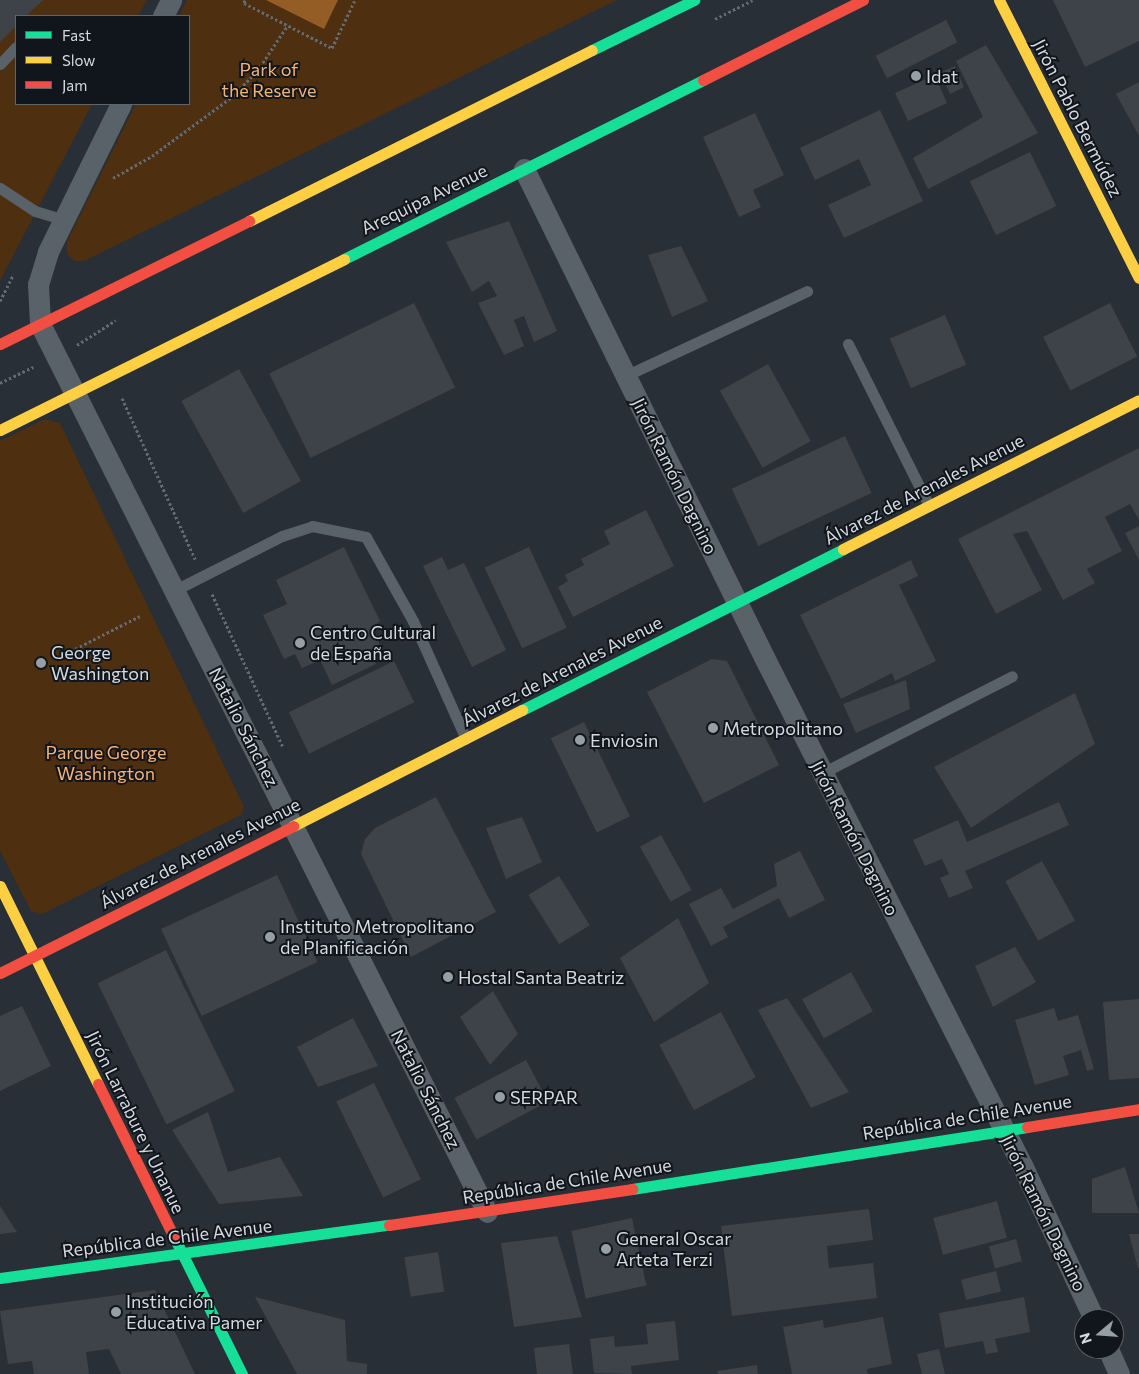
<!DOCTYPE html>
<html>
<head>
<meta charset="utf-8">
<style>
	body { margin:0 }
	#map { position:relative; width:1139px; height:1374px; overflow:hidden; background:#282f36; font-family:Commissioner,sans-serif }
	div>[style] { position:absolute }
	.green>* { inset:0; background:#4e2f0f }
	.water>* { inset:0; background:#955d26 }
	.building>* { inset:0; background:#3d4348; transform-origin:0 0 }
	.path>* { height:3px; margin-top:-1.5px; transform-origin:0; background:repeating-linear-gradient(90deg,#656b72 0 2.5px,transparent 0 5px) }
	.lane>* { height:11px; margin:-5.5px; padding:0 5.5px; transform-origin:5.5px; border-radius:5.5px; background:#596169 }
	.street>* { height:21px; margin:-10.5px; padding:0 10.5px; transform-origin:10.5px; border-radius:10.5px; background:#596169 }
	.fast>* { height:11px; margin:-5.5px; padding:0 5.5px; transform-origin:5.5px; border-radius:5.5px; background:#16e098 }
	.slow>* { height:11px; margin:-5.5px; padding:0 5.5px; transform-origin:5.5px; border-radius:5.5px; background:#ffcf43 }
	.jam>* { height:11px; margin:-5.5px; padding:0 5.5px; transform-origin:5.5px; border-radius:5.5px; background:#f24e42 }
	.dots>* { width:14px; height:14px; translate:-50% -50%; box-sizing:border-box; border:2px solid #11161c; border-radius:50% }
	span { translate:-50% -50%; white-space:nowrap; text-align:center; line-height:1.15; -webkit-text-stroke:4px #11161c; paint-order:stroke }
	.park-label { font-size:18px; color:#f7b276 }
	.poi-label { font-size:18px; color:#d2dae3 }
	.left { translate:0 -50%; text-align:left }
	.street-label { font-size:18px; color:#d2dae3 }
	.legend { position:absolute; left:15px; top:15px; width:175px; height:90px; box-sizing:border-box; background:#11161c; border:1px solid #5e646c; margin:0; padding:6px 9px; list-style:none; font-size:15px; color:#d2dae3 }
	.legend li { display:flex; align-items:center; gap:10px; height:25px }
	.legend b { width:25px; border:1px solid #5e646c }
	.north { position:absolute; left:1074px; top:1309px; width:50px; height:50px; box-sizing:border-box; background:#11161c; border:1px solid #5e646c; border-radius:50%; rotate:252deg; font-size:14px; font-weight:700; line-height:20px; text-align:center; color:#d2dae3 }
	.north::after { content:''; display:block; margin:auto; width:18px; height:22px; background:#969ea6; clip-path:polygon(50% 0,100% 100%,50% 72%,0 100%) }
</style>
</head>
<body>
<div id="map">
	<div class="green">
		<div style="clip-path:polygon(0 0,147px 0,138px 16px,16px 16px,16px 104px,92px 104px,0 281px)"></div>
		<div style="clip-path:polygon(187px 0,617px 0,84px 261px,74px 261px,67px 254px,67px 242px,136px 104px,189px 104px,189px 16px,179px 16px)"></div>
		<div style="clip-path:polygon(45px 419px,60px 423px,244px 807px,241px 815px,42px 914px,31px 911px,0 851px,0 441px)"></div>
	</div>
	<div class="water">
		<div style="clip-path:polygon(266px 0,338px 0,324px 29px)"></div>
	</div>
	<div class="building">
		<div style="clip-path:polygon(0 0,43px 0,26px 16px,16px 16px,16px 26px,0 42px)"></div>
		<div style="clip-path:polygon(1053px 0,1139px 0,1139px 41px,1085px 67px)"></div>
		<div style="left:946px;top:20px;width:25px;height:79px;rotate:63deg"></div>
		<div style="clip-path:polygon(986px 45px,1038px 133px,928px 189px,913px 158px,983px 117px,956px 61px)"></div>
		<div style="clip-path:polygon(955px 66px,964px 87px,950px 94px,945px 83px,939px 85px,947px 103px,908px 121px,895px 93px)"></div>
		<div style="clip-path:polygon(1139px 82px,1139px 136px,1116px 94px)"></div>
		<div style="clip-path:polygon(880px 110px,923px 201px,844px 238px,828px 205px,871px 185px,859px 159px,815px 180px,800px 148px)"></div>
		<div style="clip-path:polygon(755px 113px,784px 175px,753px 190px,761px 207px,739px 217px,703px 137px)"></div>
		<div style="left:1030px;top:152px;width:60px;height:67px;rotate:64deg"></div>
		<div style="clip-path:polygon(509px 221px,557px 331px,534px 342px,524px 316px,514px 320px,524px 346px,504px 355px,478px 303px,497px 296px,489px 281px,472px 292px,446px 242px)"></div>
		<div style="clip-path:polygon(681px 246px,708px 301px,672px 317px,648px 255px)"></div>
		<div style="left:414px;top:303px;width:94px;height:161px;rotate:64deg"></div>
		<div style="left:1110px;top:303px;width:60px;height:75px;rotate:63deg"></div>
		<div style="left:945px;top:315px;width:54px;height:60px;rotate:67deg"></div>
		<div style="left:768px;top:364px;width:88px;height:55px;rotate:61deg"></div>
		<div style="left:239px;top:369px;width:128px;height:66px;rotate:61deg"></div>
		<div style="left:845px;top:436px;width:63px;height:125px;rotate:65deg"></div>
		<div style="clip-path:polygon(1139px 448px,1139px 520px,1130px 504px,1105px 517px,1122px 551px,1087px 569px,1095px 583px,1063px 600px,1027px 531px,1013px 534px,1042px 590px,996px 614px,958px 539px)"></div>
		<div style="clip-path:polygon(646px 510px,674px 566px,573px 617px,558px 587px,568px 581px,565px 575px,584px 565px,581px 559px,610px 544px,604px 531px)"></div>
		<div style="clip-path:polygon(1139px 526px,1139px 560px,1125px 533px)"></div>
		<div style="clip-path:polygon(344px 547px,380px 621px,372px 628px,380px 645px,369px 650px,376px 664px,332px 685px,320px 660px,302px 668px,295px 654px,284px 659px,263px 615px,287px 604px,276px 580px)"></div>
		<div style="left:529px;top:547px;width:89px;height:49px;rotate:65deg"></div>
		<div style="clip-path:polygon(442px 557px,448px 570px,464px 563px,506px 650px,472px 667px,423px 566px)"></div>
		<div style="clip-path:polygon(911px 560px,918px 576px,899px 585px,936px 661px,895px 681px,892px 673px,841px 699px,800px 615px)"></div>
		<div style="clip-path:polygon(712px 659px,727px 661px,779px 765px,704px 803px,647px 692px)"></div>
		<div style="left:394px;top:661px;width:46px;height:117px;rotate:64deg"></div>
		<div style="clip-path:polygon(906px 680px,910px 709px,856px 733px,843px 704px)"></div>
		<div style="clip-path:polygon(1075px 693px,1095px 744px,971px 828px,934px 767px)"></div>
		<div style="left:584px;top:722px;width:105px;height:37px;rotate:64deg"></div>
		<div style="clip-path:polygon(436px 797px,496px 912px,411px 957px,361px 854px,365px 839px,375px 828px)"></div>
		<div style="clip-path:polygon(1059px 802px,1069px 825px,965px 871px,973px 888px,949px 898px,940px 878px,949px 874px,942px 859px,925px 866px,913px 840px,958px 820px,967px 842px)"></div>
		<div style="clip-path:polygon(522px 817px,542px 862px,506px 879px,486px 828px)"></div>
		<div style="left:661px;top:835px;width:63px;height:24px;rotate:61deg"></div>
		<div style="clip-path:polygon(800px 851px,825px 900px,789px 918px,779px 898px,723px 927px,728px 937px,711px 946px,689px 904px,721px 888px,733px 909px,777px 886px,774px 864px)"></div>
		<div style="left:1042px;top:861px;width:68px;height:42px;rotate:61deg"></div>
		<div style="left:277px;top:875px;width:96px;height:128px;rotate:65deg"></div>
		<div style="left:559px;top:876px;width:58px;height:36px;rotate:58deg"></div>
		<div style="clip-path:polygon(678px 918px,709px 983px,654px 1022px,620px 958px)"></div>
		<div style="clip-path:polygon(1015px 947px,1036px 982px,993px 1007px,975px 966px)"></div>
		<div style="left:166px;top:950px;width:157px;height:76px;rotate:64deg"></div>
		<div style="left:851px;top:972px;width:45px;height:56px;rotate:61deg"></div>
		<div style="clip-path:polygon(493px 991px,518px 1034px,490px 1065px,460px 1017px)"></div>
		<div style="clip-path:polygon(787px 998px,849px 1092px,811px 1108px,758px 1010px)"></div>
		<div style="clip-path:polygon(1139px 999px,1139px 1078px,1109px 1080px,1103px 1002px)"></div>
		<div style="clip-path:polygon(22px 1006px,51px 1066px,0 1091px,0 1016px)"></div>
		<div style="clip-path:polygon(1054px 1008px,1058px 1021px,1078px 1015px,1094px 1069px,1087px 1071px,1081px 1050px,1063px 1056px,1069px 1075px,1035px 1085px,1015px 1020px)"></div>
		<div style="left:721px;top:1012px;width:74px;height:70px;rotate:62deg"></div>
		<div style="clip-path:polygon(353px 1018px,378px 1066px,318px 1087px,297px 1047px)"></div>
		<div style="left:526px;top:1060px;width:47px;height:81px;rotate:62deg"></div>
		<div style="left:374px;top:1083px;width:107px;height:42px;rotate:64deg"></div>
		<div style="clip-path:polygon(208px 1112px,228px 1172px,280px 1157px,303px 1196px,219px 1204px,172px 1130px)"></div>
		<div style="clip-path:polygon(1125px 1167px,1139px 1213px,1092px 1213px,1092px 1179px)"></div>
		<div style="left:997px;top:1201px;width:38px;height:66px;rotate:75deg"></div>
		<div style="clip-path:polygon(0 1206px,17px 1232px,0 1234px)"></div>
		<div style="clip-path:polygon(869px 1209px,873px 1240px,827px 1246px,829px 1268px,873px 1263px,877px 1298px,732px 1316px,721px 1226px)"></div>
		<div style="left:632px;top:1218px;width:69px;height:62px;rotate:78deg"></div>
		<div style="clip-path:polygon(1129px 1234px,1139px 1234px,1139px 1268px,1138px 1268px)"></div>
		<div style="clip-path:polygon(557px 1236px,582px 1317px,514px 1327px,501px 1243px)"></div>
		<div style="left:1016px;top:1239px;width:23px;height:28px;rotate:75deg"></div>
		<div style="left:438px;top:1252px;width:40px;height:34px;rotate:81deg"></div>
		<div style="left:996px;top:1271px;width:21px;height:36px;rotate:76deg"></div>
		<div style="clip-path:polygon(155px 1290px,195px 1374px,121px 1374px,109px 1349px,86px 1352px,89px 1374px,34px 1374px,32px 1361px,8px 1364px,0 1311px)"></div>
		<div style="clip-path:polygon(255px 1297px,345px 1320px,347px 1361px,367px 1364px,367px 1374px,297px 1374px)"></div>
		<div style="clip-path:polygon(1024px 1297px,1030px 1332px,995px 1339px,998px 1352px,986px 1354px,983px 1341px,945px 1348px,939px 1313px)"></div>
		<div style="clip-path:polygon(883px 1317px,892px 1364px,867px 1369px,868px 1374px,792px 1374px,783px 1327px,823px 1320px,824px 1328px)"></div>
		<div style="clip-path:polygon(675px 1321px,679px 1360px,631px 1366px,632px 1374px,594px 1373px,590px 1339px,614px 1336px,615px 1347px,648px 1344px,646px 1324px)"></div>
		<div style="clip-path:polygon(569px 1344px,573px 1374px,537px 1374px,534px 1348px)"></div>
		<div style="clip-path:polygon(939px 1349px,945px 1374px,922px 1374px,917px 1354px)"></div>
		<div style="clip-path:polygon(757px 1365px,758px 1374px,718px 1374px,717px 1371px)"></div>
	</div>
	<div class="path">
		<div style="left:245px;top:0;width:3px;rotate:108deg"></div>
		<div style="left:244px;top:3px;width:99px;rotate:27.1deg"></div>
		<div style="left:332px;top:48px;width:53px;rotate:-64.4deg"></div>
		<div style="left:715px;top:19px;width:42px;rotate:-26.6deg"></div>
		<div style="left:113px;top:178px;width:45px;rotate:-29.4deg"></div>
		<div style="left:152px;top:156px;width:101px;rotate:-36.5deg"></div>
		<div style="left:233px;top:96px;width:35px;rotate:-46deg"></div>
		<div style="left:257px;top:71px;width:55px;rotate:-56deg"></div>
		<div style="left:0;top:301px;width:29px;rotate:-63deg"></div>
		<div style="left:77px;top:345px;width:46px;rotate:-32.7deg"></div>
		<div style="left:0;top:383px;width:37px;rotate:-26deg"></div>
		<div style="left:122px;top:398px;width:177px;rotate:65.6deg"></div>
		<div style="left:212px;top:594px;width:169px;rotate:65.1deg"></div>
		<div style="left:71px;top:651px;width:77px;rotate:-26.9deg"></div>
	</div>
	<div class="lane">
		<div style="left:0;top:64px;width:23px;rotate:-47deg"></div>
		<div style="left:0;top:188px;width:42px;rotate:33.3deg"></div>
		<div style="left:35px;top:211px;width:30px;rotate:17deg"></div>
		<div style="left:848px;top:344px;width:181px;rotate:63.4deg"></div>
		<div style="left:625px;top:376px;width:201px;rotate:-25deg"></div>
		<div style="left:175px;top:590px;width:120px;rotate:-26.8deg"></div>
		<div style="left:282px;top:536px;width:32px;rotate:-18deg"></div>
		<div style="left:312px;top:526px;width:55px;rotate:11.5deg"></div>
		<div style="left:366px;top:537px;width:96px;rotate:60.8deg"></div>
		<div style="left:413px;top:621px;width:129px;rotate:65.8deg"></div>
		<div style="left:822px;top:773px;width:213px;rotate:-27deg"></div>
	</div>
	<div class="street">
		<div style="left:163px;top:16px;width:18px;rotate:-63deg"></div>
		<div style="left:121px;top:104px;width:165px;rotate:116.3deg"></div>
		<div style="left:48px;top:252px;width:34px;rotate:107deg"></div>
		<div style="left:38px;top:284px;width:40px;rotate:87.1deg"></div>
		<div style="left:40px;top:324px;width:994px;rotate:63.28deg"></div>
		<div style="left:524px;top:169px;width:544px;rotate:63.81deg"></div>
		<div style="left:764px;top:657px;width:570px;rotate:63.08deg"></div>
		<div style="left:1022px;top:1165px;width:170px;rotate:64.9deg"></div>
		<div style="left:1108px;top:1349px;width:27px;rotate:66deg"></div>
	</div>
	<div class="fast">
		<div style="left:592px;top:50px;width:114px;rotate:-26.1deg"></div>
		<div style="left:344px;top:259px;width:401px;rotate:-26.5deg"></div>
		<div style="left:522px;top:710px;width:359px;rotate:-26.6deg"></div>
		<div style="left:632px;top:1189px;width:400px;rotate:-8.9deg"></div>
		<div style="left:175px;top:1239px;width:151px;rotate:63.6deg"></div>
		<div style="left:0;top:1278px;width:393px;rotate:-7.8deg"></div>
	</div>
	<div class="slow">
		<div style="left:999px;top:0;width:311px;rotate:63.3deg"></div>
		<div style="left:249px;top:221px;width:383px;rotate:-26.5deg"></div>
		<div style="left:0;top:430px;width:384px;rotate:-26.4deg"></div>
		<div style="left:843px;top:549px;width:331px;rotate:-26.7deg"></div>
		<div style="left:293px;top:826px;width:257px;rotate:-26.9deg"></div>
		<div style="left:0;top:886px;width:221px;rotate:63.7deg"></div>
	</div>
	<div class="jam">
		<div style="left:703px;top:80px;width:179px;rotate:-26.6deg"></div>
		<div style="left:0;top:344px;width:278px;rotate:-26.3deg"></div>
		<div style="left:0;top:973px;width:328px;rotate:-26.6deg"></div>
		<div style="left:98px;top:1084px;width:173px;rotate:63.6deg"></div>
		<div style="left:1027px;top:1127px;width:113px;rotate:-9.1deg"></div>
		<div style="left:389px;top:1225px;width:246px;rotate:-8.4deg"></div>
	</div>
	<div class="dots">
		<div style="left:916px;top:76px;background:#969ea6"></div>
		<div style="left:300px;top:643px;background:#969ea6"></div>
		<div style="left:41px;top:663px;background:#969ea6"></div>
		<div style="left:713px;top:728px;background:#969ea6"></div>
		<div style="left:580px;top:740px;background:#969ea6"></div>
		<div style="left:270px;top:937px;background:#969ea6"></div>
		<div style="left:448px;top:977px;background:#969ea6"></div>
		<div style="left:500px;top:1097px;background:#969ea6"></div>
		<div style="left:606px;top:1249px;background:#969ea6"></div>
		<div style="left:116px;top:1312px;background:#969ea6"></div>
	</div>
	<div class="park-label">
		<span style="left:269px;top:80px">Park of<br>the Reserve</span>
		<span style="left:106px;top:763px">Parque George<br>Washington</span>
	</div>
	<div class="poi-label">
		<span class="left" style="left:926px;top:76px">Idat</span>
		<span class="left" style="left:310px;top:643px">Centro Cultural<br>de España</span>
		<span class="left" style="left:51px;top:663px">George<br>Washington</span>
		<span class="left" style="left:723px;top:728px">Metropolitano</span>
		<span class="left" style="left:590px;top:740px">Enviosin</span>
		<span class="left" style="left:280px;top:937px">Instituto Metropolitano<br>de Planificación</span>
		<span class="left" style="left:458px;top:977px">Hostal Santa Beatriz</span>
		<span class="left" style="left:510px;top:1097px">SERPAR</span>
		<span class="left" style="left:616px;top:1249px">General Oscar<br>Arteta Terzi</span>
		<span class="left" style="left:126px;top:1312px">Institución<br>Educativa Pamer</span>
	</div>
	<div class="street-label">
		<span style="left:1078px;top:118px;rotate:63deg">Jirón Pablo Bermúdez</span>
		<span style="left:424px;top:199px;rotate:-26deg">Arequipa Avenue</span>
		<span style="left:675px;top:476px;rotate:64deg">Jirón Ramón Dagnino</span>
		<span style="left:924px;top:489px;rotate:-27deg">Álvarez de Arenales Avenue</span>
		<span style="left:562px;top:671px;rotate:-27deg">Álvarez de Arenales Avenue</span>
		<span style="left:244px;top:727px;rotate:63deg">Natalio Sánchez</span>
		<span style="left:855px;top:838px;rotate:63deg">Jirón Ramón Dagnino</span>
		<span style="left:200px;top:853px;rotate:-27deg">Álvarez de Arenales Avenue</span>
		<span style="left:426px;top:1089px;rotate:63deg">Natalio Sánchez</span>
		<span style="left:967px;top:1117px;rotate:-9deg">República de Chile Avenue</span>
		<span style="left:136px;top:1122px;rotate:64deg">Jirón Larrabure y Unanue</span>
		<span style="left:567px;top:1181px;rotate:-9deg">República de Chile Avenue</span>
		<span style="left:1044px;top:1213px;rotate:64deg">Jirón Ramón Dagnino</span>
		<span style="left:167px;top:1238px;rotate:-7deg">República de Chile Avenue</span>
	</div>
	<ul class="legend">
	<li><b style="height:6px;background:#16e098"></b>Fast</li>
	<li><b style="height:6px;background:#ffcf43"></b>Slow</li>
	<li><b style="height:6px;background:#f24e42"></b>Jam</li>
	</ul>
	<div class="north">N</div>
</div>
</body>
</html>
